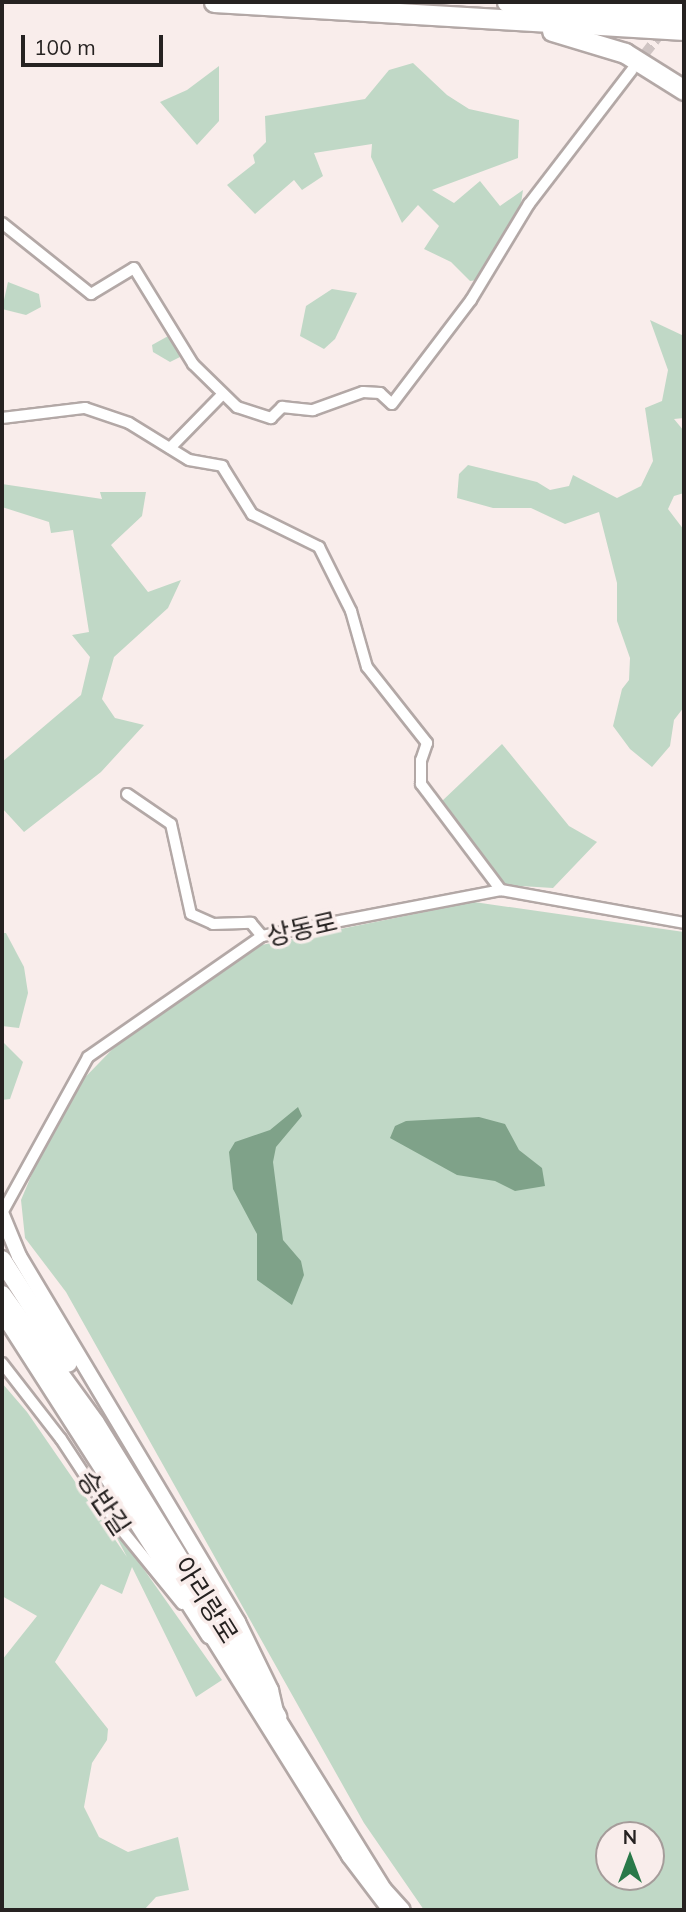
<!DOCTYPE html>
<html>
<head>
<meta charset="utf-8">
<style>
	body { margin:0 }
	#map { position:relative; width:686px; height:1912px; overflow:hidden; background:#f9edeb; font-family:Mulish,"Noto Sans KR",sans-serif }
	div>[style] { position:absolute }
	.green>* { inset:0; background:#c0d8c6 }
	.water>* { inset:0; background:#7fa289 }
	.minor-tunnel>* { height:10px; margin-top:-5px; transform-origin:0; background:repeating-linear-gradient(90deg,#cfc4c3 0 10px,transparent 0 15px) }
	.roads { filter:drop-shadow(2px 0 #b3a8a6) drop-shadow(-2px 0 #b3a8a6) drop-shadow(0 2px #b3a8a6) drop-shadow(0 -2px #b3a8a6) }
	.minor>* { height:10px; margin:-5px; padding:0 5px; transform-origin:5px; border-radius:5px; background:#fff }
	.secondary>* { height:14px; margin:-7px; padding:0 7px; transform-origin:7px; border-radius:7px; background:#fff }
	.trunk>* { height:18px; margin:-9px; padding:0 9px; transform-origin:9px; border-radius:9px; background:#fff }
	.motorway>* { height:19px; margin:-9.5px; padding:0 9.5px; transform-origin:9.5px; border-radius:9.5px; background:#fff }
	span { translate:-50% -50%; white-space:nowrap; text-align:center; line-height:1.15; -webkit-text-stroke:7px #f9edeb; paint-order:stroke }
	.street-label { font-size:26px; color:#262221 }
	.frame { position:absolute; inset:0; border:4px solid #262221; pointer-events:none }
	.north { position:absolute; left:595px; top:1821px; width:70px; height:70px; box-sizing:border-box; background:#f9edeb; border:2px solid #a59c9a; border-radius:50%; rotate:0deg; font-size:19px; font-weight:700; line-height:28px; text-align:center; color:#262221 }
	.north::after { content:''; display:block; margin:auto; width:24px; height:32px; background:#2a7949; clip-path:polygon(50% 0,100% 100%,50% 72%,0 100%) }
	.scale { position:absolute; left:21px; top:35px; width:142px; height:32px; box-sizing:border-box; border:4px solid #262221; border-top:0; padding-left:9px; font-size:21px; line-height:24px; white-space:nowrap; color:#262221; -webkit-text-stroke:5px #f9edeb; paint-order:stroke }
</style>
</head>
<body>
<div id="map">
	<div class="green">
		<div style="clip-path:polygon(413px 63px,447px 95px,469px 109px,519px 120px,518px 158px,432px 190px,454px 203px,480px 181px,500px 206px,523px 190px,520px 210px,478px 280px,470px 281px,451px 262px,424px 249px,439px 226px,418px 205px,402px 223px,371px 157px,372px 144px,314px 153px,323px 176px,302px 190px,294px 180px,255px 214px,227px 185px,255px 163px,253px 155px,266px 142px,265px 116px,365px 99px,389px 70px)"></div>
		<div style="clip-path:polygon(219px 66px,219px 121px,197px 145px,160px 102px,187px 90px)"></div>
		<div style="clip-path:polygon(8px 282px,39px 294px,41px 307px,26px 315px,2px 309px)"></div>
		<div style="clip-path:polygon(332px 289px,357px 293px,335px 339px,324px 349px,300px 336px,306px 306px)"></div>
		<div style="clip-path:polygon(650px 320px,684px 336px,684px 418px,674px 419px,684px 431px,684px 493px,674px 496px,668px 509px,684px 530px,684px 707px,674px 720px,670px 746px,652px 767px,630px 749px,613px 726px,622px 689px,629px 680px,630px 658px,617px 621px,617px 583px,599px 512px,565px 524px,531px 508px,493px 508px,457px 498px,459px 474px,468px 465px,537px 482px,550px 490px,569px 486px,573px 475px,617px 498px,641px 486px,653px 461px,645px 408px,662px 401px,668px 370px)"></div>
		<div style="clip-path:polygon(170px 335px,180px 357px,170px 362px,153px 352px,152px 345px)"></div>
		<div style="clip-path:polygon(2px 484px,102px 499px,100px 492px,146px 492px,142px 516px,111px 545px,148px 592px,181px 580px,168px 608px,114px 657px,102px 699px,115px 718px,144px 725px,101px 772px,24px 832px,2px 808px,2px 762px,81px 695px,90px 657px,72px 635px,89px 632px,73px 530px,51px 533px,49px 522px,2px 507px)"></div>
		<div style="clip-path:polygon(502px 744px,569px 826px,597px 842px,553px 888px,506px 885px,441px 802px)"></div>
		<div style="clip-path:polygon(evenodd,474px 902px,684px 932px,684px 1910px,424px 1910px,364px 1823px,66px 1292px,25px 1238px,21px 1200px,63px 1100px,133px 1028px,251px 947px,474px 902px,609px 1835px,651px 1835px,651px 1877px,609px 1877px,609px 1835px)"></div>
		<div style="clip-path:polygon(2px 933px,6px 933px,24px 967px,28px 993px,19px 1028px,2px 1026px)"></div>
		<div style="clip-path:polygon(2px 1041px,23px 1062px,10px 1099px,2px 1100px)"></div>
		<div style="clip-path:polygon(2px 1383px,27px 1412px,127px 1557px,102px 1510px,222px 1680px,196px 1697px,132px 1567px,122px 1594px,101px 1584px,55px 1662px,108px 1729px,107px 1740px,92px 1763px,84px 1807px,99px 1837px,128px 1852px,178px 1837px,189px 1890px,156px 1897px,144px 1910px,2px 1910px,2px 1660px,37px 1616px,2px 1596px)"></div>
	</div>
	<div class="water">
		<div style="clip-path:polygon(298px 1107px,302px 1116px,276px 1147px,273px 1162px,283px 1240px,301px 1261px,304px 1275px,292px 1305px,257px 1280px,257px 1234px,233px 1189px,229px 1152px,235px 1142px,270px 1130px)"></div>
		<div style="clip-path:polygon(479px 1117px,505px 1124px,519px 1150px,542px 1168px,545px 1186px,515px 1191px,495px 1181px,457px 1175px,390px 1138px,395px 1126px,406px 1121px)"></div>
	</div>
	<div class="minor-tunnel">
		<div style="left:636px;top:65px;width:47px;rotate:-51.9deg"></div>
	</div>
	<div class="roads">
		<div class="minor">
			<div style="left:2px;top:223px;width:114px;rotate:38.6deg"></div>
			<div style="left:91px;top:294px;width:50px;rotate:-31.2deg"></div>
			<div style="left:134px;top:268px;width:113px;rotate:58.4deg"></div>
			<div style="left:193px;top:364px;width:62px;rotate:44.3deg"></div>
			<div style="left:237px;top:407px;width:36px;rotate:18deg"></div>
			<div style="left:271px;top:418px;width:16px;rotate:-45deg"></div>
			<div style="left:282px;top:407px;width:31px;rotate:6deg"></div>
			<div style="left:313px;top:410px;width:53px;rotate:-19.8deg"></div>
			<div style="left:363px;top:392px;width:17px;rotate:3deg"></div>
			<div style="left:380px;top:393px;width:16px;rotate:43deg"></div>
			<div style="left:392px;top:404px;width:131px;rotate:-52.8deg"></div>
			<div style="left:471px;top:300px;width:112px;rotate:-58.9deg"></div>
			<div style="left:529px;top:204px;width:169px;rotate:-52.5deg"></div>
			<div style="left:2px;top:418px;width:84px;rotate:-6.9deg"></div>
			<div style="left:85px;top:408px;width:46px;rotate:18.8deg"></div>
			<div style="left:129px;top:423px;width:70px;rotate:31.7deg"></div>
			<div style="left:189px;top:460px;width:34px;rotate:10deg"></div>
			<div style="left:222px;top:466px;width:57px;rotate:58deg"></div>
			<div style="left:252px;top:514px;width:75px;rotate:26.2deg"></div>
			<div style="left:319px;top:547px;width:72px;rotate:63.4deg"></div>
			<div style="left:351px;top:611px;width:58px;rotate:74.1deg"></div>
			<div style="left:367px;top:667px;width:97px;rotate:51.7deg"></div>
			<div style="left:427px;top:743px;width:18px;rotate:109deg"></div>
			<div style="left:421px;top:760px;width:24px;rotate:90deg"></div>
			<div style="left:421px;top:784px;width:133px;rotate:53deg"></div>
			<div style="left:170px;top:448px;width:73px;rotate:-45.6deg"></div>
			<div style="left:127px;top:794px;width:53px;rotate:34.3deg"></div>
			<div style="left:171px;top:824px;width:92px;rotate:77.5deg"></div>
			<div style="left:191px;top:914px;width:24px;rotate:24deg"></div>
			<div style="left:213px;top:924px;width:38px;rotate:-2deg"></div>
			<div style="left:251px;top:923px;width:17px;rotate:50deg"></div>
			<div style="left:2px;top:1213px;width:178px;rotate:-61.1deg"></div>
			<div style="left:88px;top:1057px;width:212px;rotate:-34.8deg"></div>
			<div style="left:262px;top:936px;width:243px;rotate:-10.9deg"></div>
			<div style="left:501px;top:890px;width:186px;rotate:10.2deg"></div>
			<div style="left:2px;top:1363px;width:96px;rotate:52.2deg"></div>
			<div style="left:61px;top:1439px;width:102px;rotate:56.6deg"></div>
			<div style="left:117px;top:1524px;width:103px;rotate:50.9deg"></div>
		</div>
		<div class="secondary">
			<div style="left:2px;top:1215px;width:44px;rotate:67.5deg"></div>
			<div style="left:19px;top:1256px;width:427px;rotate:59.1deg"></div>
			<div style="left:238px;top:1622px;width:76px;rotate:64.1deg"></div>
			<div style="left:271px;top:1690px;width:28px;rotate:77deg"></div>
			<div style="left:277px;top:1717px;width:203px;rotate:58.1deg"></div>
			<div style="left:384px;top:1889px;width:28px;rotate:48deg"></div>
			<div style="left:211px;top:1635px;width:261px;rotate:58deg"></div>
			<div style="left:349px;top:1856px;width:63px;rotate:52.8deg"></div>
		</div>
		<div class="trunk">
			<div style="left:2px;top:1260px;width:122px;rotate:57.3deg"></div>
			<div style="left:2px;top:1295px;width:158px;rotate:54deg"></div>
			<div style="left:95px;top:1423px;width:346px;rotate:58.2deg"></div>
			<div style="left:2px;top:1310px;width:386px;rotate:57.3deg"></div>
		</div>
		<div class="motorway">
			<div style="left:214px;top:2px;width:471px;rotate:3.4deg"></div>
			<div style="left:507px;top:2px;width:177px;rotate:3.6deg"></div>
			<div style="left:552px;top:31px;width:76px;rotate:16.8deg"></div>
			<div style="left:625px;top:53px;width:70px;rotate:32.1deg"></div>
		</div>
	</div>
	<div class="street-label">
		<span style="left:302px;top:929px;rotate:-13deg">상동로</span>
		<span style="left:104px;top:1503px;rotate:56deg">승반길</span>
		<span style="left:206px;top:1600px;rotate:58deg">아리랑로</span>
	</div>
	<div class="frame"></div>
	<div class="north">N</div>
	<div class="scale">100 m</div>
</div>
</body>
</html>
